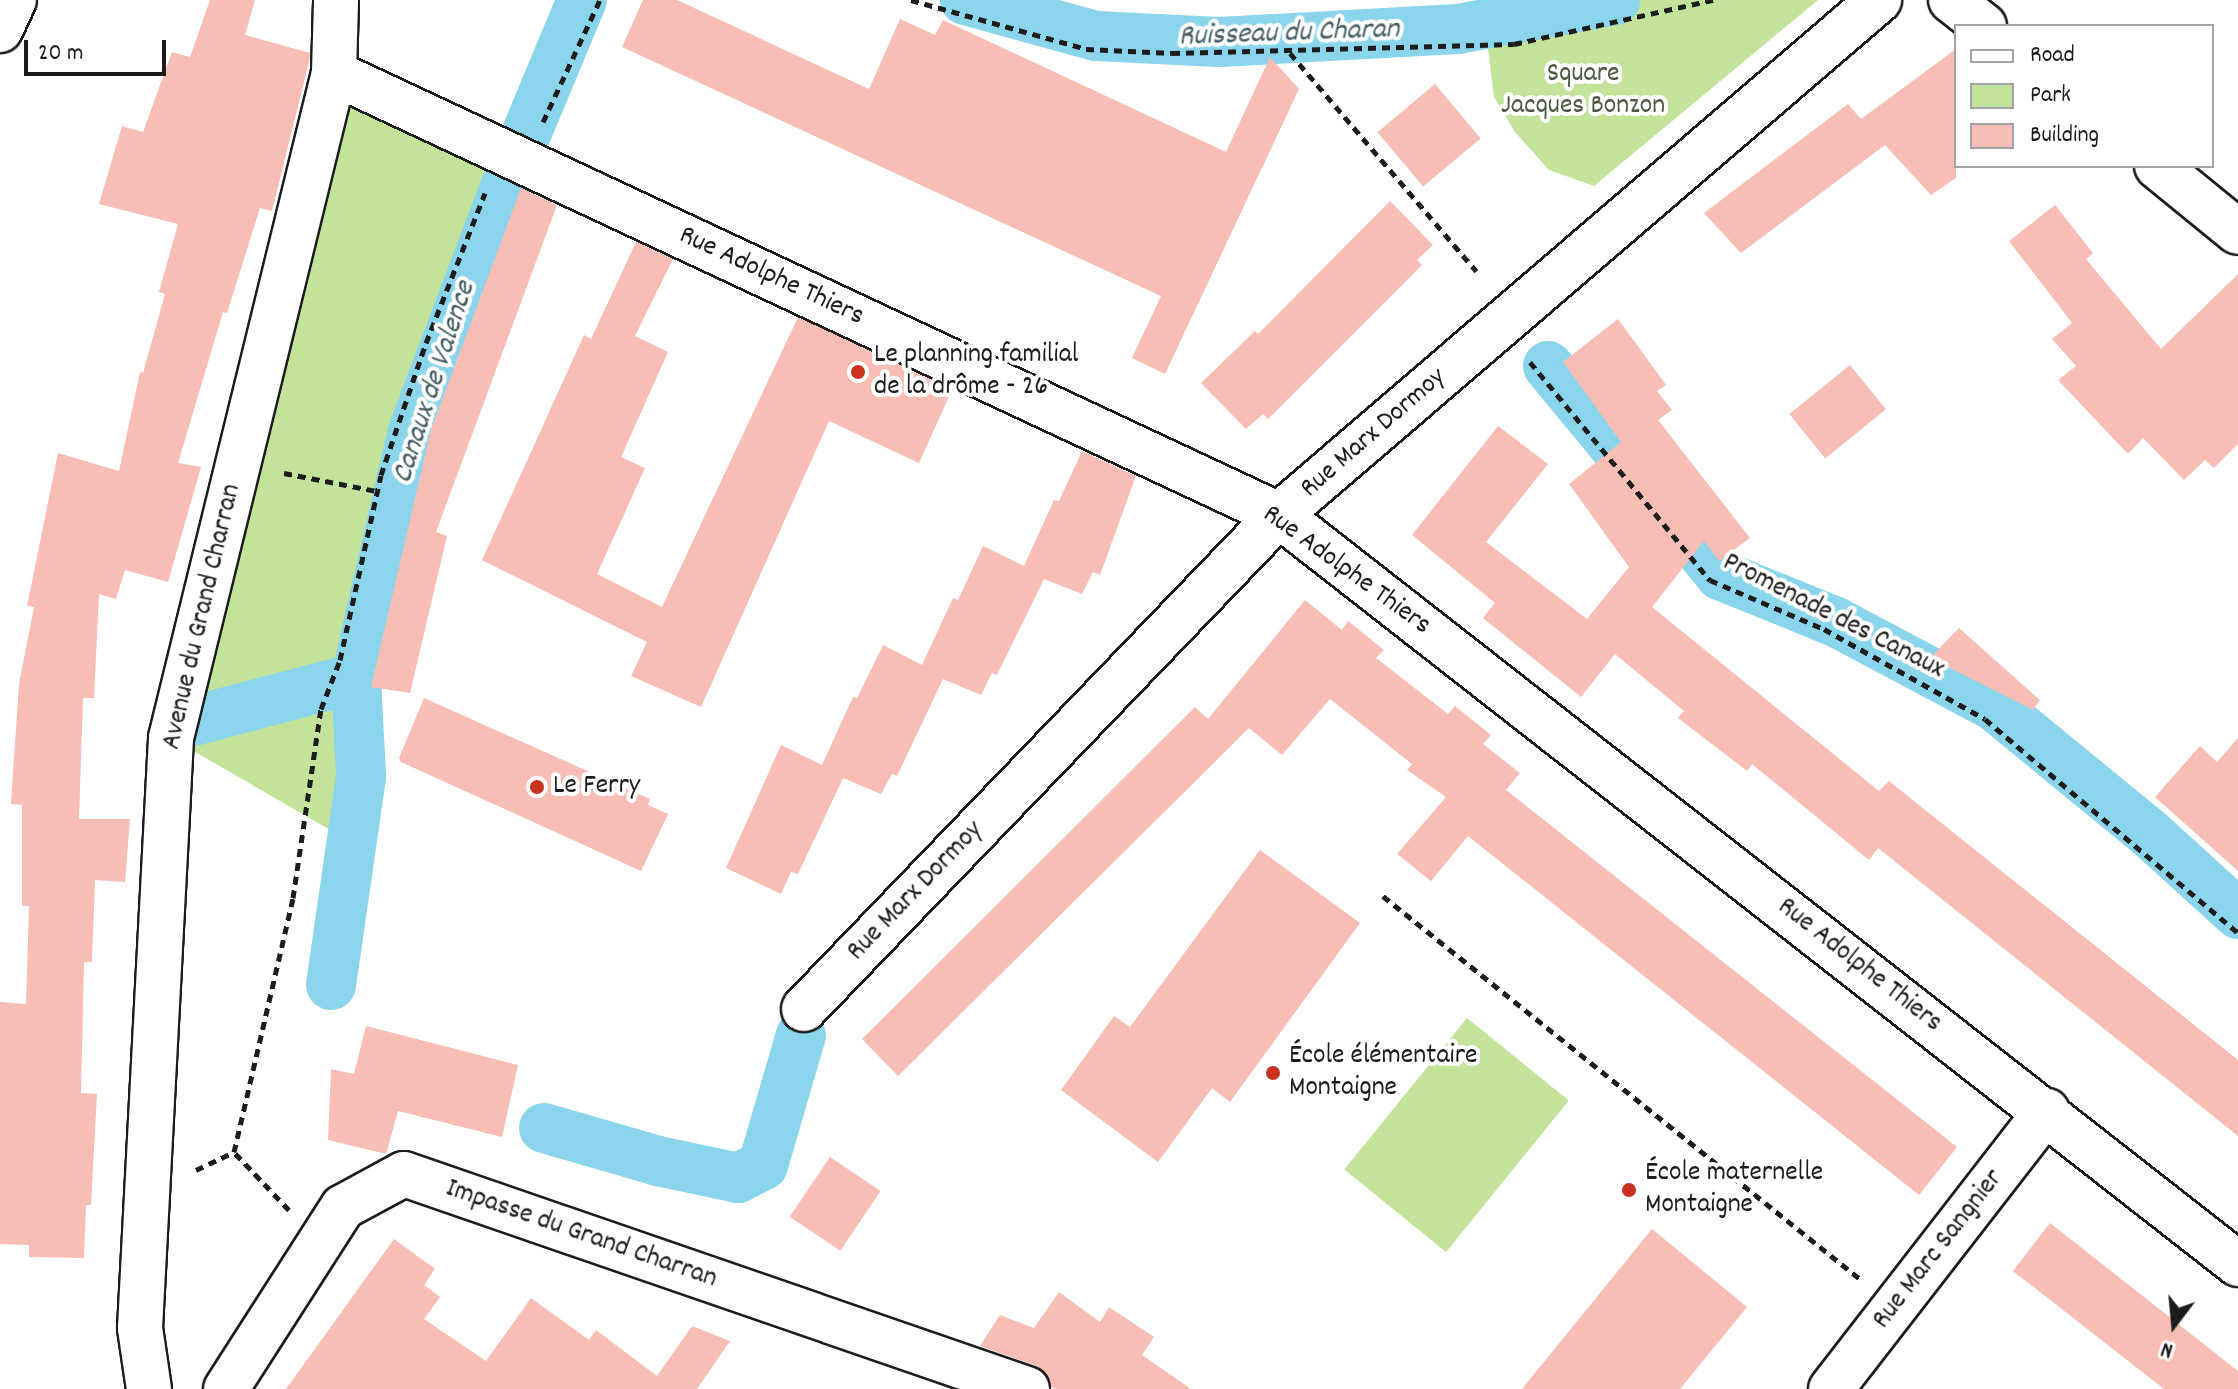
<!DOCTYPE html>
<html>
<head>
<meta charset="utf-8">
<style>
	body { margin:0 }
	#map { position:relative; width:2238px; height:1389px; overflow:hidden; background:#fff; font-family:Dekko,sans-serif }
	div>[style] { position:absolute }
	.green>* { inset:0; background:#c3e39b; transform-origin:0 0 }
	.canal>* { height:50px; margin:-25px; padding:0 25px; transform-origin:25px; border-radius:25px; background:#8bd5ec }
	.building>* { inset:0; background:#f8bdb4; transform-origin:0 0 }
	.path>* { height:5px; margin-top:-2.5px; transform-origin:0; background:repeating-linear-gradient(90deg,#1c1c1c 0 8px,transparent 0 14px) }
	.roads { filter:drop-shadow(2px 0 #1c1c1c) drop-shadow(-2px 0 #1c1c1c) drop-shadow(0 2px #1c1c1c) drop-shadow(0 -2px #1c1c1c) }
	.minor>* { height:44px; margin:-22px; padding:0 22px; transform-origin:22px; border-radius:22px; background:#fff }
	.dots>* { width:22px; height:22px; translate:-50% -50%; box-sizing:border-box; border:4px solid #fff; border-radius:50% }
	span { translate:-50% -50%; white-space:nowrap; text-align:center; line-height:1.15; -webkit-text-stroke:8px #fff; paint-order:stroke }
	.park-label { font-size:28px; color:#4e5842 }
	.street-label { font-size:28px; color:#1c1c1c }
	.poi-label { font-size:28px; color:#1c1c1c }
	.left { translate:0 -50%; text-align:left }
	.water-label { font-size:30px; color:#435d65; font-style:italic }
	.legend { position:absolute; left:1954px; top:24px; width:260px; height:144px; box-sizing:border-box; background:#fff; border:2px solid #a4a4a4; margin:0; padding:10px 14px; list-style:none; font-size:24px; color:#1c1c1c }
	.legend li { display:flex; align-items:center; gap:16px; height:40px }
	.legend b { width:40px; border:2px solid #a4a4a4 }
	.north { position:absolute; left:2134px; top:1285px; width:80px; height:80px; -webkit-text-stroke:6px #fff; paint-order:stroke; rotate:196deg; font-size:22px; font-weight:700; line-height:32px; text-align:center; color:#1c1c1c }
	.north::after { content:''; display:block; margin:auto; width:28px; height:36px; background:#1c1c1c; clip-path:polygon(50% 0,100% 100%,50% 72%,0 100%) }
	.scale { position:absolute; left:24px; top:40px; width:142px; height:36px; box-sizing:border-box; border:4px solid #1c1c1c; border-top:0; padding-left:10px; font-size:24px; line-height:28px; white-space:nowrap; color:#1c1c1c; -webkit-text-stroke:6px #fff; paint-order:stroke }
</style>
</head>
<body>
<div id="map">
	<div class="green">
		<div style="clip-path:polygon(1633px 0,1818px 0,1594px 186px,1549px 170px,1515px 132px,1494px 97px,1486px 33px)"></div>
		<div style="clip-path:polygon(334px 73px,502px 151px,506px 185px,413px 431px,356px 678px,361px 776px,351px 842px,171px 738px)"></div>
		<div style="left:1467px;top:1018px;width:131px;height:195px;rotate:39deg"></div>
	</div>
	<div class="canal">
		<div style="left:965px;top:0;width:136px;rotate:15.4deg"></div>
		<div style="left:1096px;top:36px;width:123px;rotate:2.8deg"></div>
		<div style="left:1219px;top:42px;width:239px;rotate:-3.1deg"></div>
		<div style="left:1458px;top:29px;width:160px;rotate:-10.5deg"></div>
		<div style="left:527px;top:132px;width:143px;rotate:-67.4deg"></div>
		<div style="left:1548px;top:366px;width:271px;rotate:50.5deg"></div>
		<div style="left:1720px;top:575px;width:125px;rotate:22.1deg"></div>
		<div style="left:1836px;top:622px;width:179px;rotate:28deg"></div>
		<div style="left:1994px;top:706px;width:199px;rotate:39.3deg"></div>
		<div style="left:2148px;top:832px;width:122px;rotate:42.3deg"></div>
		<div style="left:193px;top:721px;width:169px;rotate:-14.8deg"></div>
		<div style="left:331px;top:985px;width:211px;rotate:-81.8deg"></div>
		<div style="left:361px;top:776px;width:98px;rotate:-92.9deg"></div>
		<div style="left:356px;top:678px;width:253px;rotate:-77deg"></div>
		<div style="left:413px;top:431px;width:263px;rotate:-69.3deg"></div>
		<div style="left:544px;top:1128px;width:119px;rotate:16.1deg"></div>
		<div style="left:658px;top:1161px;width:82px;rotate:12deg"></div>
		<div style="left:738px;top:1178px;width:28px;rotate:-27deg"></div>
		<div style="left:763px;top:1165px;width:135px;rotate:-73.7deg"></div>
	</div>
	<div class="building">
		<div style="clip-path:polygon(210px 0,255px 0,245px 35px,310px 53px,309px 62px,272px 211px,260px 208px,227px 313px,223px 312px,178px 463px,201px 467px,168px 582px,125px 570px,116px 599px,99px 594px,94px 698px,83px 698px,79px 819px,130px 819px,125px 882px,95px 880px,92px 962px,84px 962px,81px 1093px,97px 1094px,91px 1205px,86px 1205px,84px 1258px,29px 1257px,29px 1245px,0 1244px,0 1002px,26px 1004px,29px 906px,22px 906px,22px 805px,11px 804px,19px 684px,34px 607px,27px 606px,58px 453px,119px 471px,140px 372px,143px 373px,165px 294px,159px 292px,178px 224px,99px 204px,122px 126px,143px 132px,172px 52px,190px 57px)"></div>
		<div style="clip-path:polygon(643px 0,677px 0,869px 89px,900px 19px,935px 35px,943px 20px,1226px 152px,1270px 57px,1299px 89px,1165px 374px,1132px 358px,1161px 296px,622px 47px)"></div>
		<div style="clip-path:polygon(1956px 49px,1956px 178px,1931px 195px,1885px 145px,1741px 253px,1704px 213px,1848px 104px,1861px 119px)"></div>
		<div style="left:1435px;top:84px;width:71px;height:75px;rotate:50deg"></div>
		<div style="clip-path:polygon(521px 188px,557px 205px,436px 532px,447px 536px,410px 693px,371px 687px,431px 430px)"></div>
		<div style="clip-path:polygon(1390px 201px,1433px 245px,1417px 260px,1422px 265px,1268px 419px,1263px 414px,1246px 429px,1201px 383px,1255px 331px,1258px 334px)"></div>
		<div style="clip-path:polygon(2055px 205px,2093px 253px,2086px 259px,2161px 349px,2238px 274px,2238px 444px,2214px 468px,2205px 460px,2184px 480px,2143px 438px,2128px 454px,2058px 380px,2076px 366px,2052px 339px,2072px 323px,2009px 241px)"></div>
		<div style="clip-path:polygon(636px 242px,673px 259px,635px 336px,668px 352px,621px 457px,645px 468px,597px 574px,662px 607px,798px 317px,952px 390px,919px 463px,829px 421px,701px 707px,631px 676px,647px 642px,482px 560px,584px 335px,591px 339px)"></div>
		<div style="clip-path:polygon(1618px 319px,1666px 385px,1657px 391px,1672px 410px,1658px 420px,1750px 538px,1719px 561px,1704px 541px,1652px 607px,1879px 791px,1889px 781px,2238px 1060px,2238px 1136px,1878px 848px,1869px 860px,1752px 764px,1747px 771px,1678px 718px,1684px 711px,1615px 654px,1581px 697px,1483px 618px,1495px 603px,1412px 535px,1498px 426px,1548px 464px,1486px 542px,1587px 619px,1629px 567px,1569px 484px,1621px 442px,1563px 362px)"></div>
		<div style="left:1850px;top:365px;width:57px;height:78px;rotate:51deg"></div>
		<div style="clip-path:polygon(1082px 451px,1136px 476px,1100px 575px,1093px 572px,1082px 594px,1044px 579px,997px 675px,992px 673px,981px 695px,943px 679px,897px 776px,892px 774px,881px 794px,843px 778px,798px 874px,791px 872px,781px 894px,726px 868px,781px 745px,822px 765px,853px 697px,857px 698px,883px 645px,922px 665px,953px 598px,958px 600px,983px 546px,1024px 566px,1054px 500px,1059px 501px)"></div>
		<div style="clip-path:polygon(1305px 600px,1342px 630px,1348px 621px,1384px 650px,1376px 658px,1448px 714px,1455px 706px,1491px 735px,1483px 744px,1520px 773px,1506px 790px,1957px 1147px,1919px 1195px,1468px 836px,1431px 881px,1397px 854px,1446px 797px,1407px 770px,1412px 764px,1330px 699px,1282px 755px,1249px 728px,898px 1076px,862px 1039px,1195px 707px,1208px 719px)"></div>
		<div style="clip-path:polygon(1959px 628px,2040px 700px,2033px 710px,1930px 658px)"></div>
		<div style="clip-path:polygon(424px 698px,650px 799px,648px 805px,668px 814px,641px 871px,401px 762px,399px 758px)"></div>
		<div style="clip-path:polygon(2238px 738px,2238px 871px,2155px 797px,2200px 746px,2217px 762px)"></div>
		<div style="clip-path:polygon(1260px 850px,1360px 923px,1230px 1102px,1212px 1088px,1158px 1162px,1061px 1090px,1114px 1016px,1130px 1027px)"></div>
		<div style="clip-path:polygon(366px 1026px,518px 1065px,502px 1137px,398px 1111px,386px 1154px,328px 1140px,331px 1069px,354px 1074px)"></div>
		<div style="left:830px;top:1157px;width:61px;height:72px;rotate:34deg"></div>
		<div style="clip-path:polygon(2050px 1223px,2238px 1371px,2238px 1389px,2164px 1389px,2013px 1271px)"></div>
		<div style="clip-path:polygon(1652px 1229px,1747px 1307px,1680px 1389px,1522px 1389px)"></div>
		<div style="clip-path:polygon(394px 1239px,435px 1269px,424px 1285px,440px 1297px,424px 1319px,486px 1361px,531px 1298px,589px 1340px,596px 1330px,657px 1376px,692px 1326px,730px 1341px,697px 1389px,286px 1389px)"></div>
		<div style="clip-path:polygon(1059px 1292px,1100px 1322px,1109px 1307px,1154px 1337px,1142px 1355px,1191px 1389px,1056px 1389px,1051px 1387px,1046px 1373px,1036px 1366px,980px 1346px,1000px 1315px,1034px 1328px)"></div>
	</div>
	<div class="path">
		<div style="left:911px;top:0;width:182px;rotate:15.6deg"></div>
		<div style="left:1086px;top:49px;width:86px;rotate:2.7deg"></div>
		<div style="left:1172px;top:53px;width:342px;rotate:-1.5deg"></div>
		<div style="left:1514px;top:44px;width:204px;rotate:-12.5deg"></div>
		<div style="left:1290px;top:53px;width:287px;rotate:49.5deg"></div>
		<div style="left:543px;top:122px;width:135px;rotate:-65deg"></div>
		<div style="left:1530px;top:362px;width:283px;rotate:50.5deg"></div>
		<div style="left:1710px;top:580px;width:124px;rotate:23.3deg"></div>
		<div style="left:1824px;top:629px;width:184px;rotate:29.2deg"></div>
		<div style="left:1985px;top:719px;width:331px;rotate:40.2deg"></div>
		<div style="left:284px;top:473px;width:95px;rotate:11deg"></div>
		<div style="left:1383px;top:896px;width:612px;rotate:38.76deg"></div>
		<div style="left:196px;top:1170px;width:42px;rotate:-25.3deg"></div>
		<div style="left:289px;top:1210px;width:80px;rotate:-133.5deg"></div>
		<div style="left:234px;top:1152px;width:261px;rotate:-76.9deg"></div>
		<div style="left:293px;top:898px;width:191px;rotate:-81.6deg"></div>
		<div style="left:321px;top:709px;width:53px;rotate:-68.8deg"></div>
		<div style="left:340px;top:660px;width:189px;rotate:-77.5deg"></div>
		<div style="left:381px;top:475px;width:139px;rotate:-71.2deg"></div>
		<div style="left:426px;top:343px;width:161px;rotate:-68.5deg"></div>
	</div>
	<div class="roads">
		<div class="minor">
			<div style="left:1951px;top:0;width:42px;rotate:38.2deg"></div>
			<div style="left:0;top:30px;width:33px;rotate:-65deg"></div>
			<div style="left:334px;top:73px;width:1043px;rotate:25.07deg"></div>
			<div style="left:1279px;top:515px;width:1217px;rotate:37.99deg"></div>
			<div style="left:2157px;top:166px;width:104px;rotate:39.2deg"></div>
			<div style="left:804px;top:1009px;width:685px;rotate:-46.12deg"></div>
			<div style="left:1279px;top:515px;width:791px;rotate:-40.64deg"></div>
			<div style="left:149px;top:1389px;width:62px;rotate:-98.4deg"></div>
			<div style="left:140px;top:1328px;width:591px;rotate:-86.99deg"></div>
			<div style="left:171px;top:738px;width:685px;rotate:-76.23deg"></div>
			<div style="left:334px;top:73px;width:73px;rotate:-88.4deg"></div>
			<div style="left:226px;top:1389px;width:216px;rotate:-57.3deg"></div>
			<div style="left:343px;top:1207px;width:69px;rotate:-28.4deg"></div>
			<div style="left:404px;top:1174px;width:659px;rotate:19.04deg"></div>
			<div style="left:1831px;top:1389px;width:352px;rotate:-52.2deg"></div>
		</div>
	</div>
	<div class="dots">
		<div style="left:858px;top:372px;background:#c8321e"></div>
		<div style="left:537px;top:787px;background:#c8321e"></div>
		<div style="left:1273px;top:1073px;background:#c8321e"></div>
		<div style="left:1629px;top:1190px;background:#c8321e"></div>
	</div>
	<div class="park-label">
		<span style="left:1583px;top:91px">Square<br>Jacques Bonzon</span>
	</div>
	<div class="street-label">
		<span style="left:771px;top:277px;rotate:25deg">Rue Adolphe Thiers</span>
		<span style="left:1374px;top:434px;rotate:-41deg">Rue Marx Dormoy</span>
		<span style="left:1346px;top:571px;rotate:36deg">Rue Adolphe Thiers</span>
		<span style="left:203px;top:617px;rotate:-77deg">Avenue du Grand Charran</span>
		<span style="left:1833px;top:617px;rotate:27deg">Promenade des Canaux</span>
		<span style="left:916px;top:892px;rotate:-46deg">Rue Marx Dormoy</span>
		<span style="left:1859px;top:966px;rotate:38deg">Rue Adolphe Thiers</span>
		<span style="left:581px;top:1235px;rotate:19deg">Impasse du Grand Charran</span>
		<span style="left:1939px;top:1250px;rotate:-52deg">Rue Marc Sangnier</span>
	</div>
	<div class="poi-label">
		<span class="left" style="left:874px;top:372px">Le planning familial<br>de la drôme - 26</span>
		<span class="left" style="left:553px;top:787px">Le Ferry</span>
		<span class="left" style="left:1289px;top:1073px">École élémentaire<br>Montaigne</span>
		<span class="left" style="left:1645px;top:1190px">École maternelle<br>Montaigne</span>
	</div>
	<div class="water-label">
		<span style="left:1289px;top:35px;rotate:-2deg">Ruisseau du Charan</span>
		<span style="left:436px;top:383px;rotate:-72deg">Canaux de Valence</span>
	</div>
	<ul class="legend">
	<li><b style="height:10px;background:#fff"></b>Road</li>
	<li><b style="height:22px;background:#c3e39b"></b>Park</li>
	<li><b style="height:22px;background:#f8bdb4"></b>Building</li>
	</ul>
	<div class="north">N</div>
	<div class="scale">20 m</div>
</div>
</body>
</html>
